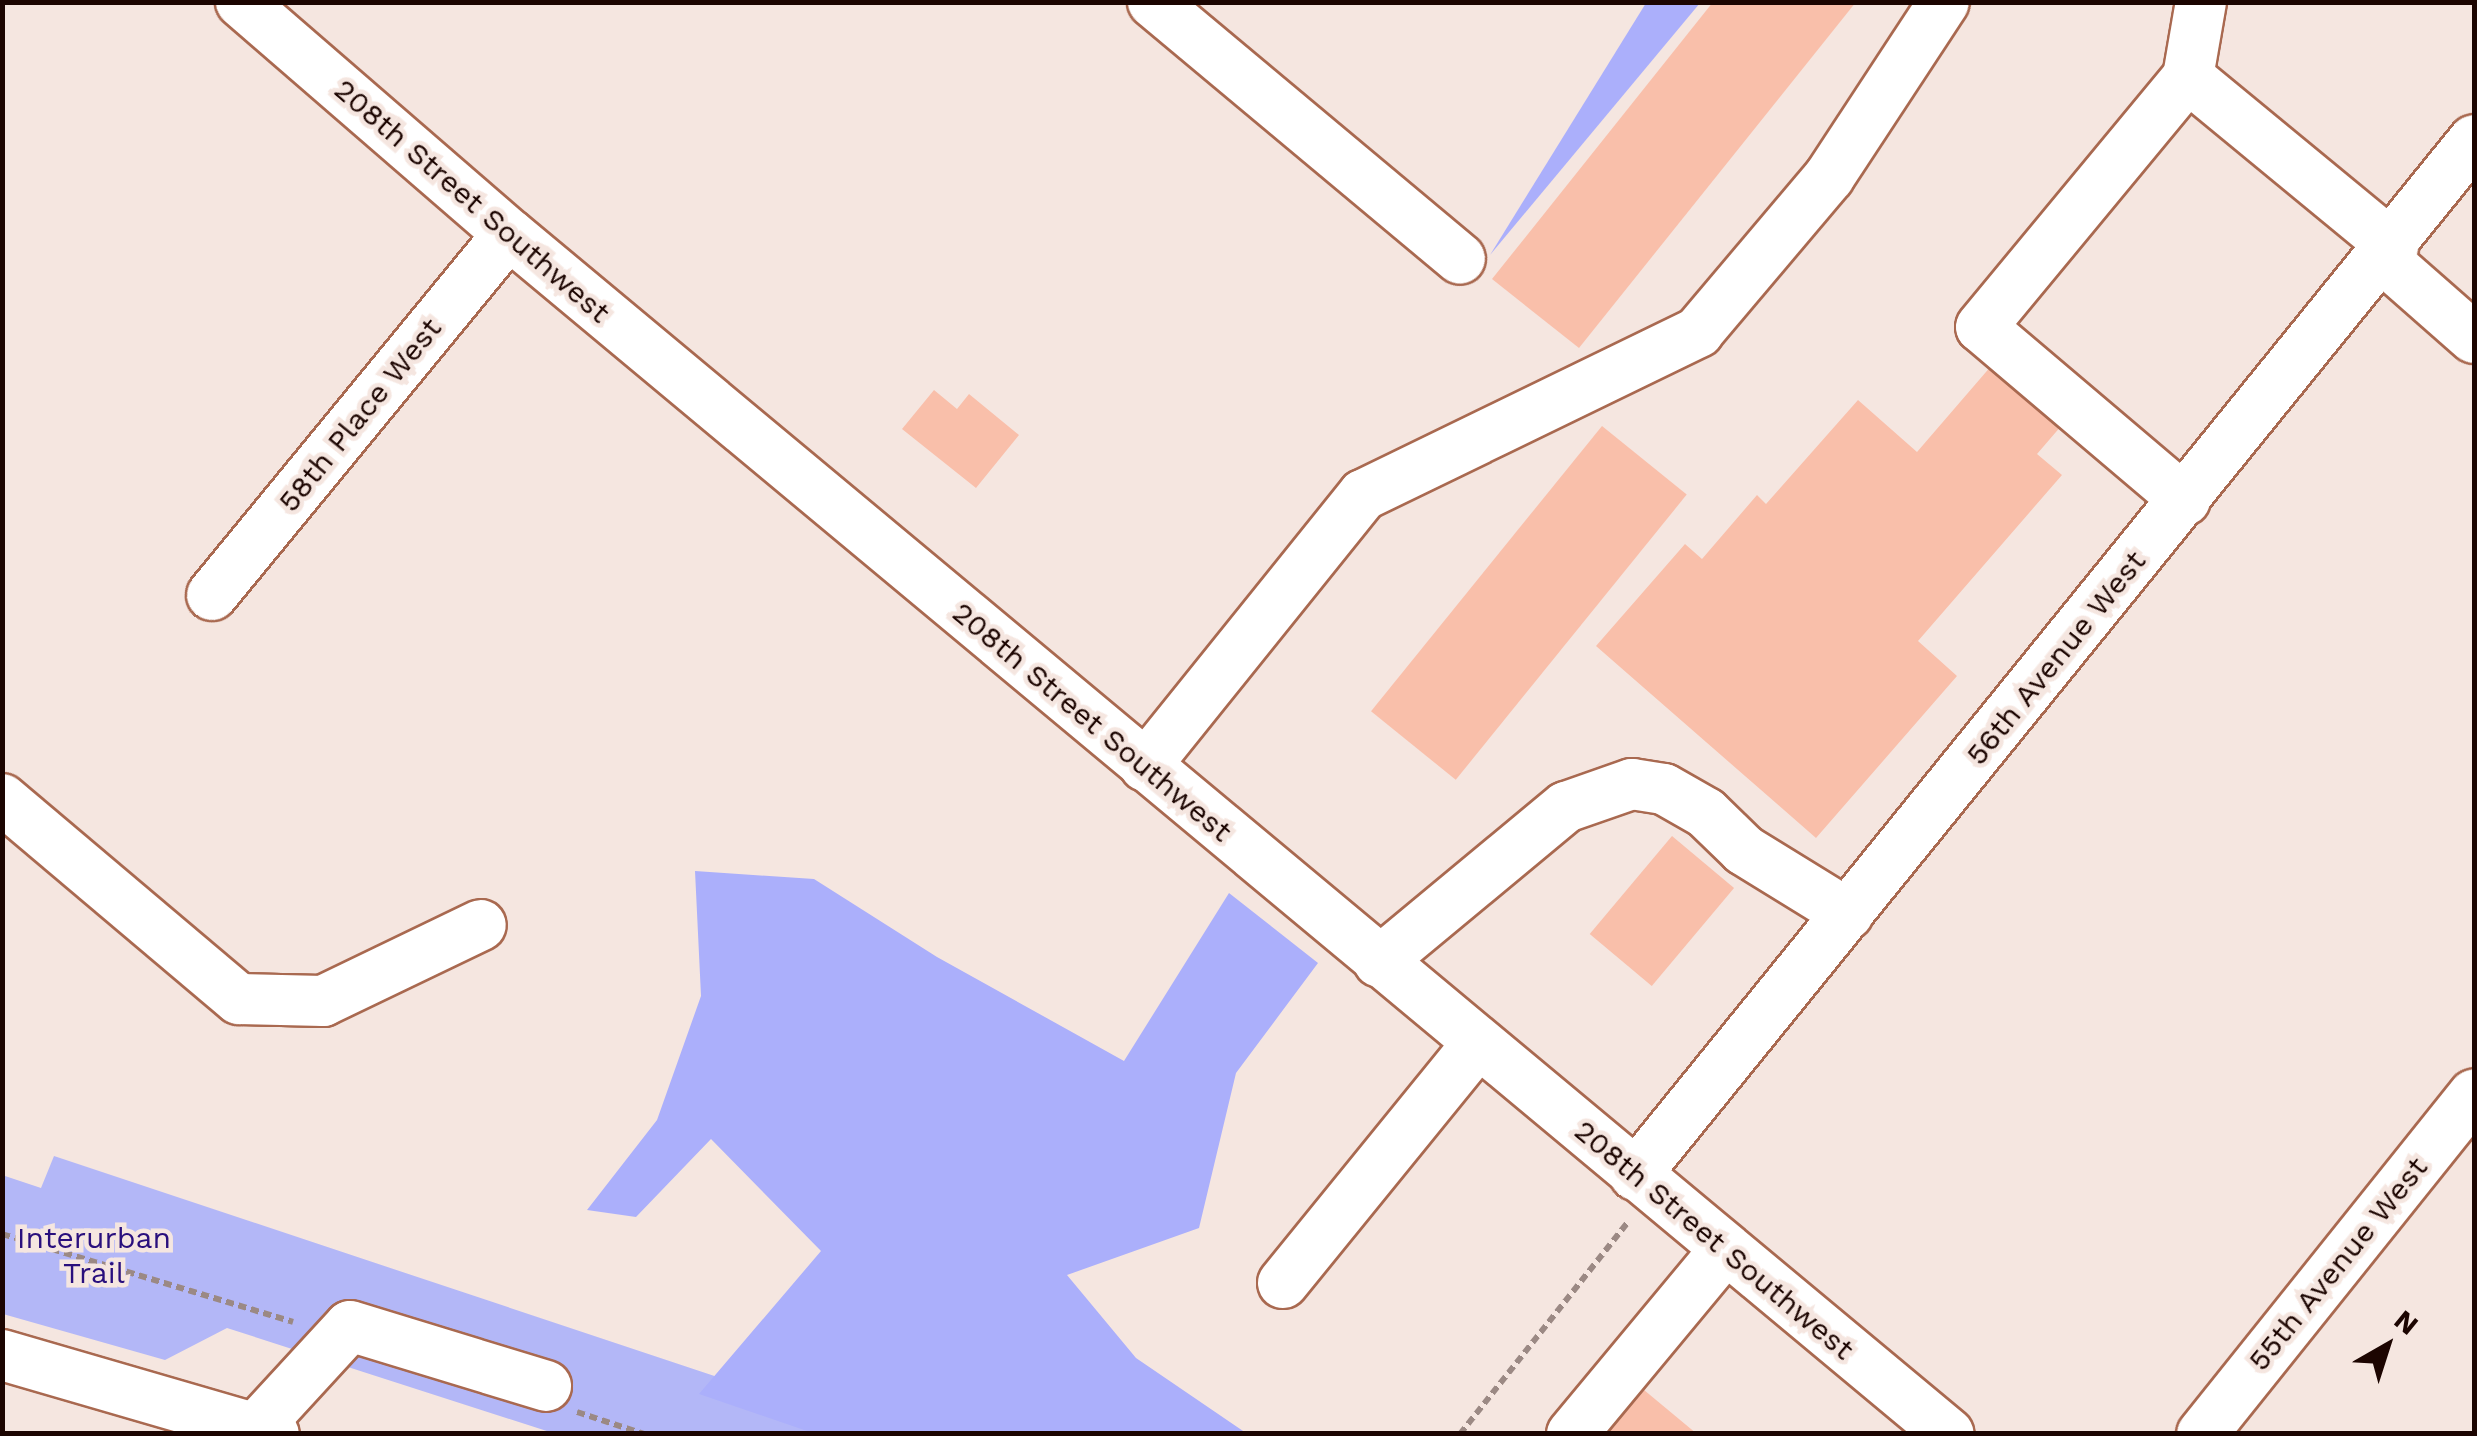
<!DOCTYPE html>
<html>
<head>
<meta charset="utf-8">
<style>
	body { margin:0 }
	#map { position:relative; width:2477px; height:1436px; overflow:hidden; background:#f5e6e0; font-family:"Work Sans",sans-serif }
	div>[style] { position:absolute }
	.green>* { inset:0; background:#b3b7f7 }
	.forest>* { inset:0; background:#abaffb }
	.building>* { inset:0; background:#f9bfaa; transform-origin:0 0 }
	.path>* { height:6px; margin-top:-3px; transform-origin:0; background:repeating-linear-gradient(90deg,#9b8984 0 8px,transparent 0 13px) }
	.roads { filter:drop-shadow(2px 0 #a96950) drop-shadow(-2px 0 #a96950) drop-shadow(0 2px #a96950) drop-shadow(0 -2px #a96950) }
	.minor>* { height:50px; margin:-25px; padding:0 25px; transform-origin:25px; border-radius:25px; background:#fff }
	span { translate:-50% -50%; white-space:nowrap; text-align:center; line-height:1.15; -webkit-text-stroke:9px #f5e6e0; paint-order:stroke }
	.street-label { font-size:30px; color:#1c0501 }
	.park-label { font-size:30px; color:#290f7d }
	.frame { position:absolute; inset:0; border:5px solid #1c0501; pointer-events:none }
	.north { position:absolute; left:2337px; top:1296px; width:100px; height:100px; -webkit-text-stroke:8px #f5e6e0; paint-order:stroke; rotate:39deg; font-size:28px; font-weight:700; line-height:40px; text-align:center; color:#1c0501 }
	.north::after { content:''; display:block; margin:auto; width:35px; height:45px; background:#1c0501; clip-path:polygon(50% 0,100% 100%,50% 72%,0 100%) }
</style>
</head>
<body>
<div id="map">
	<div class="green">
		<div style="clip-path:polygon(54px 1156px,886px 1433px,553px 1433px,227px 1328px,165px 1360px,3px 1314px,2px 1175px,41px 1188px)"></div>
	</div>
	<div class="forest">
		<div style="clip-path:polygon(1646px 3px,1700px 3px,1490px 255px)"></div>
		<div style="clip-path:polygon(695px 871px,814px 879px,937px 957px,1124px 1061px,1229px 893px,1318px 963px,1236px 1073px,1199px 1228px,1067px 1275px,1136px 1358px,1246px 1433px,813px 1433px,699px 1394px,821px 1251px,711px 1139px,636px 1217px,587px 1210px,657px 1120px,701px 996px)"></div>
	</div>
	<div class="building">
		<div style="clip-path:polygon(1713px 2px,1856px 2px,1579px 348px,1492px 279px)"></div>
		<div style="clip-path:polygon(1992px 365px,2062px 425px,2037px 454px,2062px 475px,1918px 641px,1957px 676px,1816px 838px,1596px 646px,1685px 544px,1702px 559px,1757px 495px,1766px 504px,1858px 400px,1917px 452px)"></div>
		<div style="clip-path:polygon(934px 390px,957px 409px,969px 394px,1019px 435px,976px 488px,902px 429px)"></div>
		<div style="left:1602px;top:426px;width:109px;height:367px;rotate:39deg"></div>
		<div style="left:1672px;top:836px;width:81px;height:128px;rotate:40deg"></div>
		<div style="clip-path:polygon(1632px 1380px,1697px 1434px,1589px 1434px)"></div>
	</div>
	<div class="path">
		<div style="left:2px;top:1234px;width:304px;rotate:16.8deg"></div>
		<div style="left:577px;top:1412px;width:71px;rotate:18.2deg"></div>
		<div style="left:1460px;top:1434px;width:269px;rotate:-51.6deg"></div>
	</div>
	<div class="roads">
		<div class="minor">
			<div style="left:241px;top:2px;width:354px;rotate:40.9deg"></div>
			<div style="left:509px;top:234px;width:1874px;rotate:39.81deg"></div>
			<div style="left:1153px;top:2px;width:400px;rotate:39.9deg"></div>
			<div style="left:2188px;top:77px;width:76px;rotate:-80.2deg"></div>
			<div style="left:2383px;top:258px;width:121px;rotate:41.3deg"></div>
			<div style="left:2185px;top:500px;width:267px;rotate:-139.7deg"></div>
			<div style="left:1981px;top:327px;width:325px;rotate:-50.4deg"></div>
			<div style="left:2188px;top:77px;width:266px;rotate:39.5deg"></div>
			<div style="left:212px;top:595px;width:467px;rotate:-50.6deg"></div>
			<div style="left:1145px;top:766px;width:348px;rotate:-51.2deg"></div>
			<div style="left:1363px;top:495px;width:373px;rotate:-25.9deg"></div>
			<div style="left:1698px;top:332px;width:203px;rotate:-49.8deg"></div>
			<div style="left:1829px;top:177px;width:209px;rotate:-56.7deg"></div>
			<div style="left:2px;top:799px;width:310px;rotate:40.2deg"></div>
			<div style="left:239px;top:999px;width:84px;rotate:1.4deg"></div>
			<div style="left:323px;top:1001px;width:175px;rotate:-25.7deg"></div>
			<div style="left:1379px;top:962px;width:243px;rotate:-39.7deg"></div>
			<div style="left:1566px;top:807px;width:70px;rotate:-19.2deg"></div>
			<div style="left:1632px;top:784px;width:32px;rotate:9deg"></div>
			<div style="left:1664px;top:789px;width:48px;rotate:29.7deg"></div>
			<div style="left:1706px;top:813px;width:53px;rotate:44.2deg"></div>
			<div style="left:1744px;top:850px;width:122px;rotate:31.6deg"></div>
			<div style="left:1635px;top:1175px;width:1332px;rotate:-50.97deg"></div>
			<div style="left:1283px;top:1283px;width:308px;rotate:-50.9deg"></div>
			<div style="left:2px;top:1355px;width:283px;rotate:16.2deg"></div>
			<div style="left:257px;top:1427px;width:137px;rotate:-47.4deg"></div>
			<div style="left:350px;top:1326px;width:205px;rotate:17deg"></div>
			<div style="left:1572px;top:1434px;width:239px;rotate:-50.3deg"></div>
			<div style="left:2202px;top:1434px;width:435px;rotate:-51.3deg"></div>
		</div>
	</div>
	<div class="street-label">
		<span style="left:472px;top:201px;rotate:41deg">208th Street Southwest</span>
		<span style="left:360px;top:415px;rotate:-51deg">58th Place West</span>
		<span style="left:2056px;top:658px;rotate:-51deg">56th Avenue West</span>
		<span style="left:1092px;top:722px;rotate:40deg">208th Street Southwest</span>
		<span style="left:1714px;top:1240px;rotate:40deg">208th Street Southwest</span>
		<span style="left:2338px;top:1264px;rotate:-51deg">55th Avenue West</span>
	</div>
	<div class="park-label">
		<span style="left:94px;top:1255px">Interurban<br>Trail</span>
	</div>
	<div class="frame"></div>
	<div class="north">N</div>
</div>
</body>
</html>
